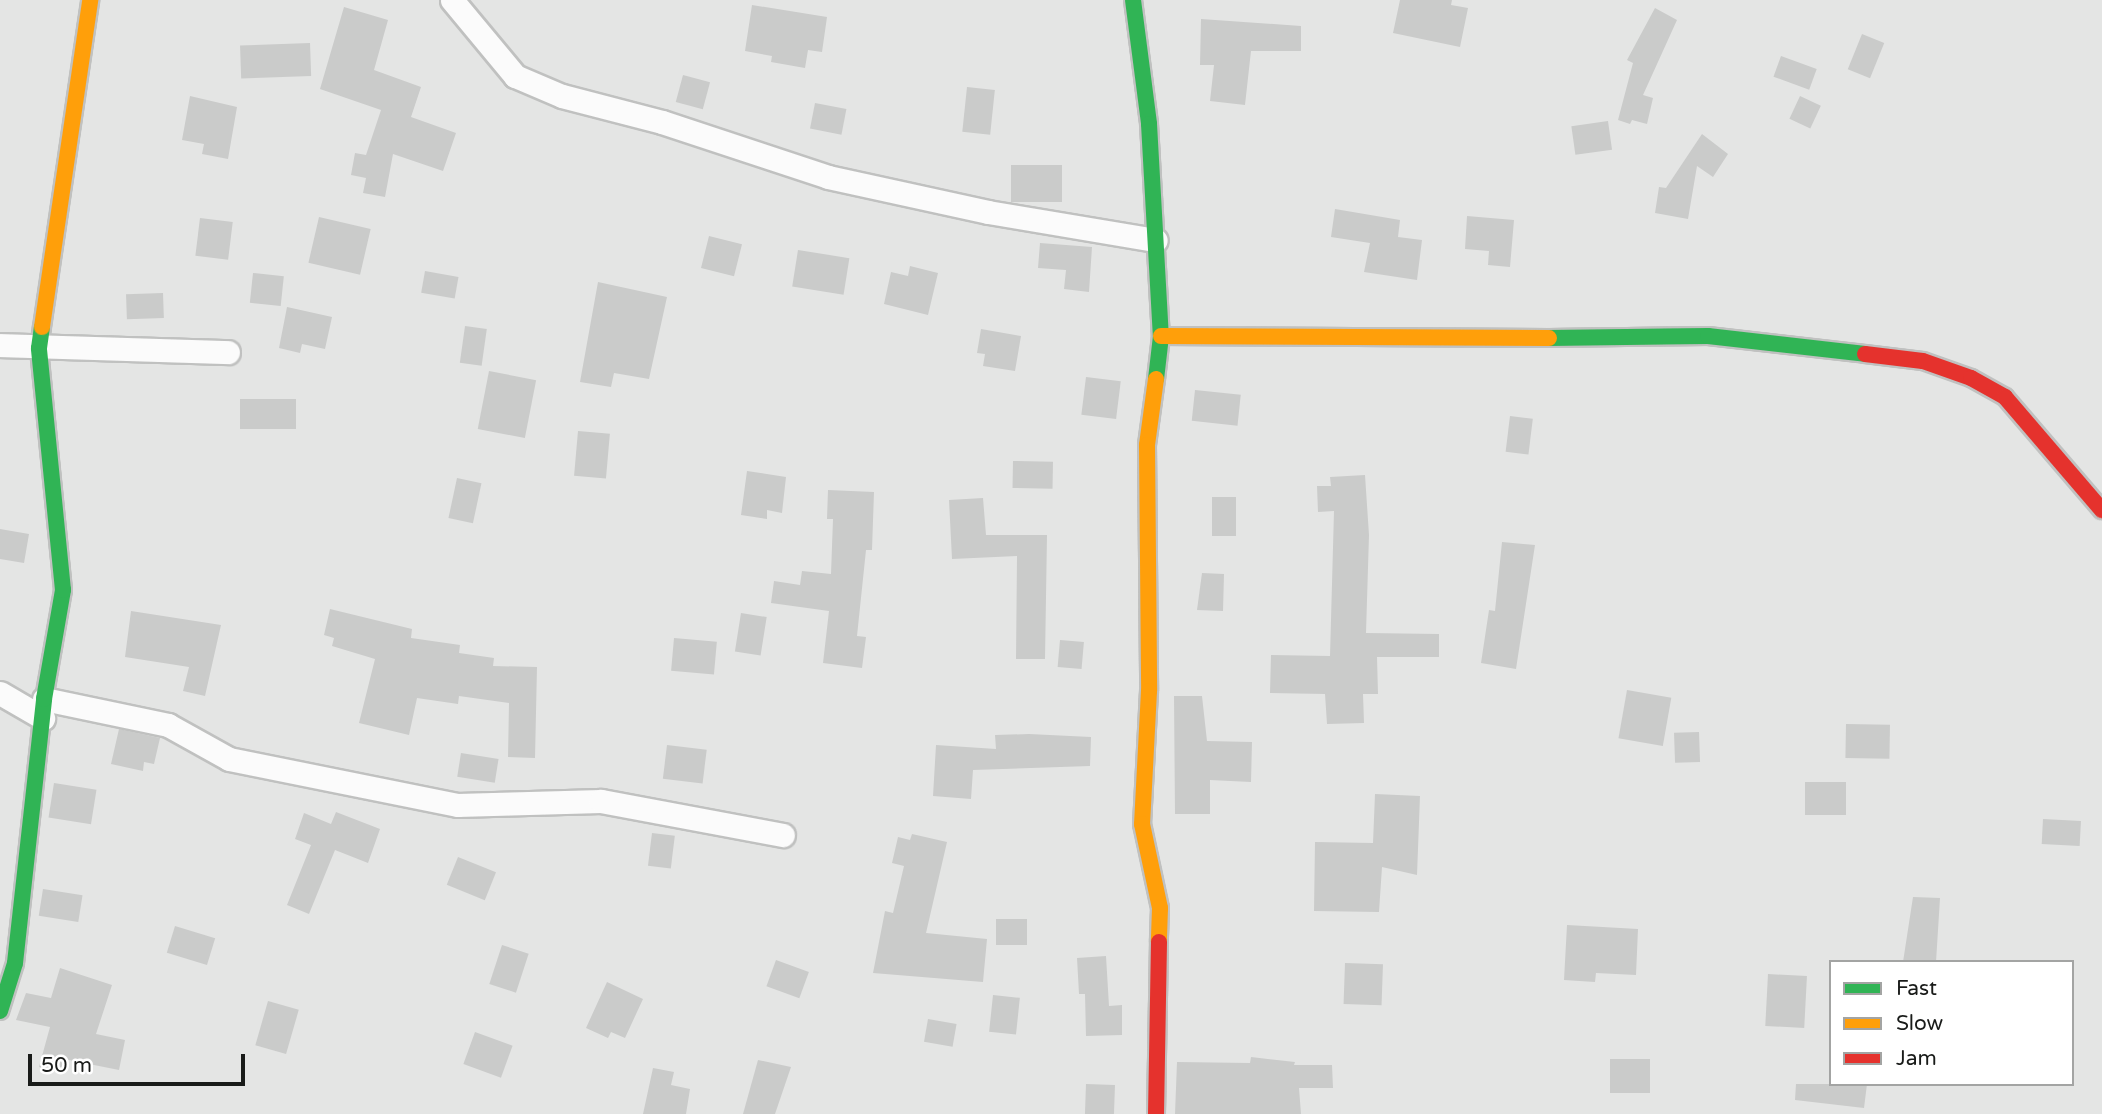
<!DOCTYPE html>
<html>
<head>
<meta charset="utf-8">
<style>
	body { margin:0 }
	#map { position:relative; width:2102px; height:1114px; overflow:hidden; background:#e4e5e4; font-family:"Varela Round",sans-serif }
	div>[style] { position:absolute }
	.building>* { inset:0; background:#cacbca; transform-origin:0 0 }
	.roads { filter:drop-shadow(2px 0 #c0c1c0) drop-shadow(-2px 0 #c0c1c0) drop-shadow(0 2px #c0c1c0) drop-shadow(0 -2px #c0c1c0) }
	.street>* { height:23px; margin:-11.5px; padding:0 11.5px; transform-origin:11.5px; border-radius:11.5px; background:#fbfbfb }
	.fast>* { height:16px; margin:-8px; padding:0 8px; transform-origin:8px; border-radius:8px; background:#30b455 }
	.slow>* { height:16px; margin:-8px; padding:0 8px; transform-origin:8px; border-radius:8px; background:#ff9f0a }
	.jam>* { height:16px; margin:-8px; padding:0 8px; transform-origin:8px; border-radius:8px; background:#e5322d }
	span { translate:-50% -50%; white-space:nowrap; text-align:center; line-height:1.15; -webkit-text-stroke:7px #fff; paint-order:stroke }
	.legend { position:absolute; left:1829px; top:960px; width:245px; height:126px; box-sizing:border-box; background:#fff; border:2px solid #a3a4a3; margin:0; padding:9px 12px; list-style:none; font-size:21px; color:#191b19 }
	.legend li { display:flex; align-items:center; gap:14px; height:35px }
	.legend b { width:35px; border:2px solid #a3a4a3 }
	.scale { position:absolute; left:28px; top:1054px; width:217px; height:32px; box-sizing:border-box; border:4px solid #191b19; border-top:0; padding-left:9px; font-size:21px; line-height:24px; white-space:nowrap; color:#191b19; -webkit-text-stroke:5px #fff; paint-order:stroke }
</style>
</head>
<body>
<div id="map">
	<div class="building">
		<div style="clip-path:polygon(1400px 0,1452px 0,1451px 5px,1468px 8px,1460px 47px,1393px 33px)"></div>
		<div style="clip-path:polygon(752px 5px,827px 17px,822px 52px,808px 50px,805px 68px,771px 62px,772px 56px,745px 51px)"></div>
		<div style="clip-path:polygon(344px 7px,388px 20px,374px 70px,421px 87px,411px 117px,456px 133px,443px 171px,393px 154px,385px 197px,363px 193px,366px 178px,351px 175px,355px 153px,366px 155px,381px 110px,320px 89px)"></div>
		<div style="clip-path:polygon(1655px 8px,1677px 20px,1643px 95px,1653px 98px,1647px 124px,1632px 120px,1630px 124px,1618px 120px,1633px 63px,1627px 60px)"></div>
		<div style="clip-path:polygon(1201px 19px,1301px 26px,1301px 51px,1251px 51px,1245px 105px,1210px 101px,1214px 65px,1200px 65px)"></div>
		<div style="left:1862px;top:34px;width:24px;height:38px;rotate:22deg"></div>
		<div style="left:310px;top:43px;width:33px;height:70px;rotate:88deg"></div>
		<div style="left:1781px;top:56px;width:38px;height:22px;rotate:20deg"></div>
		<div style="left:683px;top:75px;width:28px;height:28px;rotate:15deg"></div>
		<div style="left:967px;top:87px;width:28px;height:45px;rotate:6deg"></div>
		<div style="clip-path:polygon(190px 96px,237px 107px,228px 159px,202px 154px,204px 144px,182px 140px)"></div>
		<div style="left:1800px;top:96px;width:23px;height:25px;rotate:25deg"></div>
		<div style="left:815px;top:103px;width:32px;height:26px;rotate:11deg"></div>
		<div style="left:1608px;top:121px;width:29px;height:37px;rotate:82deg"></div>
		<div style="clip-path:polygon(1702px 134px,1728px 154px,1713px 177px,1697px 166px,1688px 219px,1655px 213px,1659px 187px,1666px 188px)"></div>
		<div style="left:1011px;top:165px;width:51px;height:37px"></div>
		<div style="clip-path:polygon(1335px 209px,1400px 220px,1398px 237px,1422px 240px,1417px 280px,1364px 272px,1370px 243px,1331px 237px)"></div>
		<div style="clip-path:polygon(1467px 216px,1514px 220px,1510px 267px,1488px 265px,1489px 251px,1465px 249px)"></div>
		<div style="left:319px;top:217px;width:53px;height:47px;rotate:13deg"></div>
		<div style="left:200px;top:218px;width:33px;height:38px;rotate:7deg"></div>
		<div style="left:709px;top:236px;width:34px;height:33px;rotate:14deg"></div>
		<div style="clip-path:polygon(1040px 243px,1092px 247px,1089px 292px,1064px 289px,1066px 270px,1038px 268px)"></div>
		<div style="left:798px;top:250px;width:52px;height:37px;rotate:9deg"></div>
		<div style="clip-path:polygon(910px 266px,938px 273px,928px 315px,884px 304px,891px 272px,908px 276px)"></div>
		<div style="left:425px;top:271px;width:34px;height:22px;rotate:10deg"></div>
		<div style="left:253px;top:273px;width:31px;height:30px;rotate:6deg"></div>
		<div style="clip-path:polygon(598px 282px,667px 297px,649px 379px,614px 373px,611px 387px,580px 382px)"></div>
		<div style="left:163px;top:293px;width:25px;height:37px;rotate:88deg"></div>
		<div style="clip-path:polygon(287px 307px,332px 317px,325px 349px,302px 344px,300px 353px,279px 348px)"></div>
		<div style="left:465px;top:326px;width:22px;height:37px;rotate:8deg"></div>
		<div style="clip-path:polygon(981px 329px,1021px 336px,1015px 371px,983px 366px,985px 354px,977px 353px)"></div>
		<div style="left:489px;top:371px;width:48px;height:59px;rotate:11deg"></div>
		<div style="left:1086px;top:377px;width:35px;height:38px;rotate:7deg"></div>
		<div style="left:1195px;top:390px;width:46px;height:31px;rotate:6deg"></div>
		<div style="left:240px;top:399px;width:56px;height:30px"></div>
		<div style="left:1510px;top:416px;width:23px;height:36px;rotate:7deg"></div>
		<div style="left:578px;top:431px;width:32px;height:45px;rotate:5deg"></div>
		<div style="left:1013px;top:461px;width:40px;height:27px;rotate:1deg"></div>
		<div style="clip-path:polygon(747px 471px,786px 477px,782px 513px,767px 510px,767px 519px,741px 515px)"></div>
		<div style="clip-path:polygon(1365px 475px,1369px 535px,1366px 633px,1439px 634px,1439px 657px,1377px 657px,1378px 694px,1363px 694px,1364px 723px,1327px 724px,1325px 694px,1270px 693px,1271px 655px,1330px 656px,1334px 511px,1318px 512px,1317px 486px,1331px 486px,1330px 477px)"></div>
		<div style="left:457px;top:478px;width:25px;height:41px;rotate:12deg"></div>
		<div style="clip-path:polygon(828px 490px,874px 492px,872px 550px,866px 550px,857px 636px,866px 637px,862px 668px,823px 663px,829px 611px,771px 603px,774px 581px,800px 585px,802px 571px,831px 574px,833px 519px,827px 519px)"></div>
		<div style="left:1212px;top:497px;width:24px;height:39px"></div>
		<div style="clip-path:polygon(983px 498px,986px 535px,1047px 535px,1045px 659px,1016px 659px,1017px 556px,952px 559px,949px 500px)"></div>
		<div style="clip-path:polygon(0 529px,29px 534px,24px 563px,0 559px)"></div>
		<div style="clip-path:polygon(1502px 542px,1535px 545px,1516px 669px,1481px 663px,1489px 610px,1495px 611px)"></div>
		<div style="clip-path:polygon(1202px 573px,1224px 574px,1223px 611px,1197px 610px)"></div>
		<div style="clip-path:polygon(330px 609px,412px 629px,411px 638px,460px 645px,459px 653px,494px 658px,493px 666px,537px 667px,535px 758px,508px 757px,509px 703px,459px 696px,458px 704px,417px 698px,409px 735px,359px 723px,375px 659px,332px 646px,334px 638px,324px 635px)"></div>
		<div style="clip-path:polygon(131px 611px,221px 625px,205px 696px,183px 691px,189px 667px,125px 657px)"></div>
		<div style="left:741px;top:613px;width:26px;height:39px;rotate:9deg"></div>
		<div style="left:674px;top:638px;width:43px;height:33px;rotate:5deg"></div>
		<div style="left:1060px;top:640px;width:24px;height:27px;rotate:5deg"></div>
		<div style="left:1627px;top:690px;width:45px;height:49px;rotate:10deg"></div>
		<div style="clip-path:polygon(1174px 696px,1202px 696px,1207px 741px,1252px 742px,1251px 782px,1210px 780px,1210px 814px,1175px 814px)"></div>
		<div style="left:1846px;top:724px;width:44px;height:34px;rotate:1deg"></div>
		<div style="clip-path:polygon(119px 729px,160px 738px,154px 764px,144px 762px,143px 771px,111px 764px)"></div>
		<div style="left:1699px;top:732px;width:30px;height:25px;rotate:88deg"></div>
		<div style="clip-path:polygon(1029px 734px,1091px 737px,1090px 766px,973px 770px,971px 799px,933px 796px,936px 745px,996px 749px,995px 735px)"></div>
		<div style="left:667px;top:745px;width:40px;height:34px;rotate:7deg"></div>
		<div style="left:461px;top:753px;width:38px;height:24px;rotate:9deg"></div>
		<div style="left:1805px;top:782px;width:41px;height:33px"></div>
		<div style="left:54px;top:783px;width:43px;height:35px;rotate:9deg"></div>
		<div style="clip-path:polygon(1375px 794px,1420px 796px,1417px 875px,1382px 867px,1379px 912px,1314px 911px,1315px 842px,1373px 843px)"></div>
		<div style="clip-path:polygon(336px 812px,380px 829px,368px 863px,335px 850px,309px 914px,287px 905px,311px 845px,295px 839px,304px 813px,331px 824px)"></div>
		<div style="left:2043px;top:819px;width:38px;height:25px;rotate:3deg"></div>
		<div style="left:652px;top:833px;width:23px;height:33px;rotate:7deg"></div>
		<div style="clip-path:polygon(912px 834px,947px 842px,926px 933px,987px 939px,983px 982px,873px 973px,885px 911px,893px 913px,904px 866px,892px 863px,898px 837px,910px 840px)"></div>
		<div style="left:458px;top:857px;width:41px;height:30px;rotate:22deg"></div>
		<div style="left:43px;top:889px;width:40px;height:27px;rotate:9deg"></div>
		<div style="clip-path:polygon(1913px 897px,1940px 898px,1936px 962px,1903px 962px)"></div>
		<div style="left:996px;top:919px;width:31px;height:26px"></div>
		<div style="clip-path:polygon(1567px 925px,1638px 929px,1636px 975px,1596px 973px,1595px 982px,1564px 980px)"></div>
		<div style="left:175px;top:926px;width:42px;height:28px;rotate:17deg"></div>
		<div style="left:502px;top:945px;width:28px;height:41px;rotate:18deg"></div>
		<div style="clip-path:polygon(1106px 956px,1109px 1006px,1122px 1005px,1122px 1035px,1086px 1036px,1085px 994px,1079px 994px,1077px 958px)"></div>
		<div style="left:776px;top:960px;width:35px;height:28px;rotate:20deg"></div>
		<div style="left:1345px;top:963px;width:38px;height:41px;rotate:2deg"></div>
		<div style="clip-path:polygon(60px 968px,112px 985px,96px 1034px,125px 1040px,119px 1070px,64px 1059px,61px 1073px,39px 1067px,50px 1027px,16px 1020px,26px 993px,51px 998px)"></div>
		<div style="left:1768px;top:974px;width:39px;height:52px;rotate:3deg"></div>
		<div style="clip-path:polygon(607px 982px,643px 999px,625px 1038px,611px 1032px,608px 1038px,586px 1028px)"></div>
		<div style="left:993px;top:995px;width:27px;height:37px;rotate:6deg"></div>
		<div style="left:268px;top:1001px;width:32px;height:46px;rotate:16deg"></div>
		<div style="left:928px;top:1019px;width:29px;height:23px;rotate:10deg"></div>
		<div style="left:475px;top:1032px;width:40px;height:34px;rotate:20deg"></div>
		<div style="clip-path:polygon(1251px 1057px,1295px 1062px,1294px 1065px,1332px 1065px,1333px 1088px,1299px 1088px,1301px 1114px,1175px 1114px,1177px 1062px,1250px 1063px)"></div>
		<div style="left:1610px;top:1059px;width:40px;height:34px"></div>
		<div style="clip-path:polygon(758px 1060px,791px 1067px,775px 1114px,743px 1114px)"></div>
		<div style="clip-path:polygon(653px 1068px,674px 1072px,671px 1085px,690px 1089px,686px 1114px,643px 1114px)"></div>
		<div style="left:1086px;top:1084px;width:29px;height:30px;rotate:2deg"></div>
		<div style="clip-path:polygon(1796px 1084px,1867px 1084px,1864px 1108px,1795px 1100px)"></div>
	</div>
	<div class="roads">
		<div class="street">
			<div style="left:452px;top:0;width:99px;rotate:50.3deg"></div>
			<div style="left:515px;top:76px;width:51px;rotate:23.1deg"></div>
			<div style="left:562px;top:96px;width:103px;rotate:14.6deg"></div>
			<div style="left:662px;top:122px;width:175px;rotate:18.3deg"></div>
			<div style="left:828px;top:177px;width:164px;rotate:12.3deg"></div>
			<div style="left:988px;top:212px;width:170px;rotate:9.5deg"></div>
			<div style="left:0;top:345px;width:228px;rotate:1.8deg"></div>
			<div style="left:0;top:693px;width:50px;rotate:30.2deg"></div>
			<div style="left:44px;top:699px;width:127px;rotate:11.8deg"></div>
			<div style="left:168px;top:725px;width:70px;rotate:29.1deg"></div>
			<div style="left:229px;top:759px;width:233px;rotate:11.4deg"></div>
			<div style="left:457px;top:805px;width:144px;rotate:-1.6deg"></div>
			<div style="left:601px;top:801px;width:185px;rotate:10.6deg"></div>
		</div>
		<div class="fast">
			<div style="left:1133px;top:0;width:125px;rotate:82.6deg"></div>
			<div style="left:1149px;top:124px;width:212px;rotate:86.8deg"></div>
			<div style="left:1161px;top:336px;width:43px;rotate:96.6deg"></div>
			<div style="left:1549px;top:338px;width:159px;rotate:-0.7deg"></div>
			<div style="left:1708px;top:336px;width:158px;rotate:6.5deg"></div>
			<div style="left:0;top:1011px;width:50px;rotate:-72.6deg"></div>
			<div style="left:15px;top:963px;width:266px;rotate:-83.7deg"></div>
			<div style="left:44px;top:699px;width:111px;rotate:-80.1deg"></div>
			<div style="left:63px;top:590px;width:243px;rotate:-95.7deg"></div>
			<div style="left:39px;top:348px;width:21px;rotate:-82deg"></div>
		</div>
		<div class="slow">
			<div style="left:42px;top:327px;width:331px;rotate:-81.6deg"></div>
			<div style="left:1161px;top:336px;width:388px;rotate:0.3deg"></div>
			<div style="left:1156px;top:379px;width:67px;rotate:97.8deg"></div>
			<div style="left:1147px;top:445px;width:246px;rotate:89.5deg"></div>
			<div style="left:1149px;top:691px;width:133px;rotate:93deg"></div>
			<div style="left:1142px;top:824px;width:86px;rotate:77.9deg"></div>
			<div style="left:1160px;top:908px;width:34px;rotate:92deg"></div>
		</div>
		<div class="jam">
			<div style="left:1865px;top:354px;width:58px;rotate:6.9deg"></div>
			<div style="left:1923px;top:361px;width:51px;rotate:19.5deg"></div>
			<div style="left:1971px;top:378px;width:39px;rotate:29deg"></div>
			<div style="left:2005px;top:397px;width:149px;rotate:49.4deg"></div>
			<div style="left:1156px;top:1114px;width:172px;rotate:-89deg"></div>
		</div>
	</div>
	<ul class="legend">
	<li><b style="height:9px;background:#30b455"></b>Fast</li>
	<li><b style="height:9px;background:#ff9f0a"></b>Slow</li>
	<li><b style="height:9px;background:#e5322d"></b>Jam</li>
	</ul>
	<div class="scale">50 m</div>
</div>
</body>
</html>
